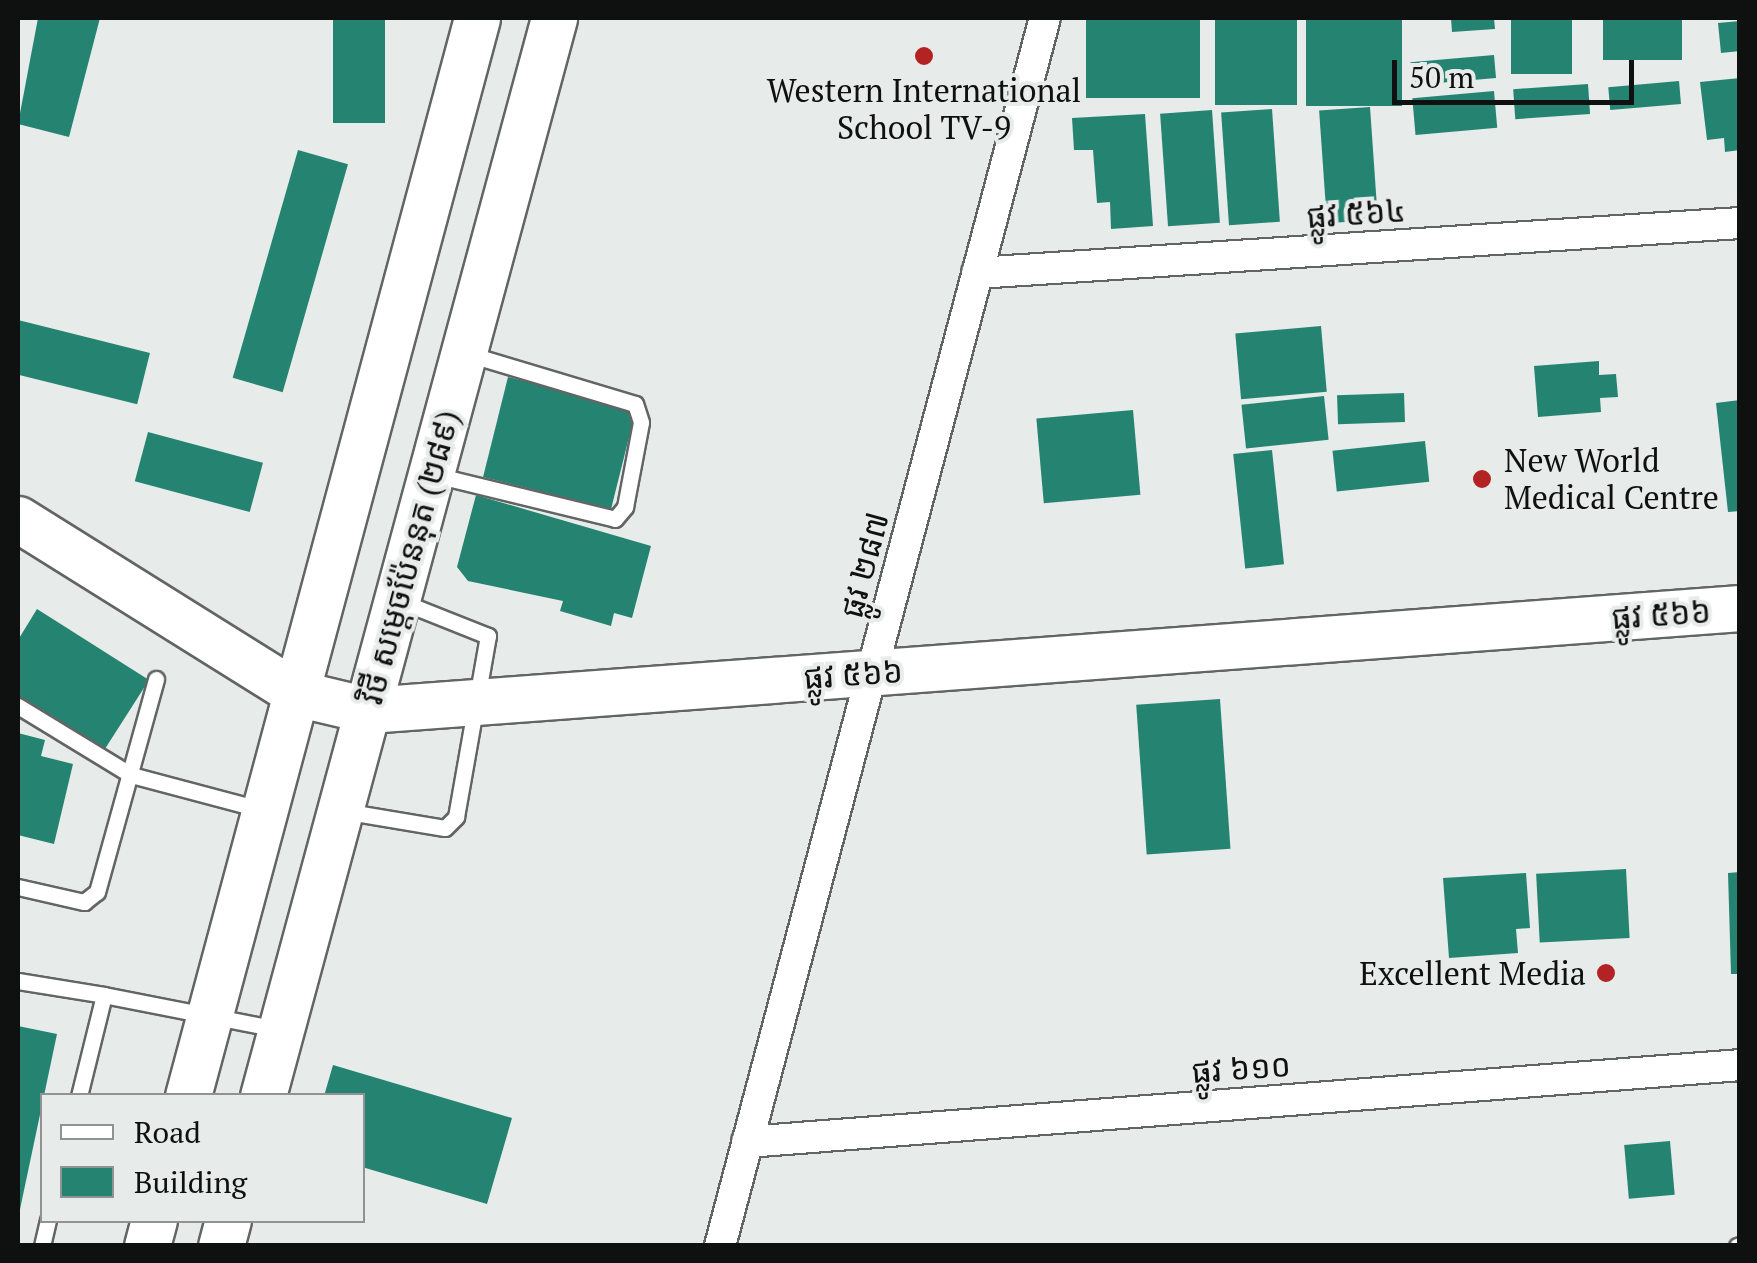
<!DOCTYPE html>
<html>
<head>
<meta charset="utf-8">
<style>
	body { margin:0 }
	#map { position:relative; width:1757px; height:1263px; overflow:hidden; background:#e7ebea; font-family:"PT Serif","Noto Sans Khmer",serif }
	div>[style] { position:absolute }
	.building>* { inset:0; background:#248471; transform-origin:0 0 }
	.roads { filter:drop-shadow(2px 0 #626564) drop-shadow(-2px 0 #626564) drop-shadow(0 2px #626564) drop-shadow(0 -2px #626564) }
	.lane>* { height:15px; margin:-7.5px; padding:0 7.5px; transform-origin:7.5px; border-radius:7.5px; background:#fff }
	.street>* { height:30px; margin:-15px; padding:0 15px; transform-origin:15px; border-radius:15px; background:#fff }
	.secondary>* { height:45px; margin:-22.5px; padding:0 22.5px; transform-origin:22.5px; border-radius:22.5px; background:#fff }
	.dots>* { width:28px; height:28px; translate:-50% -50%; box-sizing:border-box; border:5px solid #e7ebea; border-radius:50% }
	span { translate:-50% -50%; white-space:nowrap; text-align:center; line-height:1.15; -webkit-text-stroke:8px #e7ebea; paint-order:stroke }
	.poi-label { font-size:32px; color:#0f1010 }
	.left { translate:0 -50%; text-align:left }
	.right { translate:-100% -50%; text-align:right }
	.street-label { font-size:32px; color:#0f1010 }
	.frame { position:absolute; inset:0; border:20px solid #0f1010; pointer-events:none }
	.legend { position:absolute; left:40px; top:1093px; width:325px; height:130px; box-sizing:border-box; background:#e7ebea; border:2px solid #919393; margin:0; padding:12px 18px; list-style:none; font-size:30px; color:#0f1010 }
	.legend li { display:flex; align-items:center; gap:20px; height:50px }
	.legend b { width:50px; border:2px solid #919393 }
	.scale { position:absolute; left:1392px; top:60px; width:242px; height:45px; box-sizing:border-box; border:5px solid #0f1010; border-top:0; padding-left:12px; font-size:30px; line-height:35px; white-space:nowrap; color:#0f1010; -webkit-text-stroke:8px #e7ebea; paint-order:stroke }
</style>
</head>
<body>
<div id="map">
	<div class="building">
		<div style="clip-path:polygon(38px 18px,100px 18px,69px 137px,18px 124px)"></div>
		<div style="left:333px;top:18px;width:52px;height:105px"></div>
		<div style="left:1086px;top:18px;width:114px;height:80px"></div>
		<div style="left:1215px;top:18px;width:82px;height:87px"></div>
		<div style="left:1306px;top:18px;width:96px;height:88px"></div>
		<div style="clip-path:polygon(1451px 18px,1494px 18px,1495px 29px,1452px 32px)"></div>
		<div style="left:1511px;top:18px;width:61px;height:56px"></div>
		<div style="left:1603px;top:18px;width:79px;height:42px"></div>
		<div style="clip-path:polygon(1740px 21px,1740px 51px,1721px 53px,1718px 23px)"></div>
		<div style="left:1494px;top:55px;width:23px;height:84px;rotate:85deg"></div>
		<div style="clip-path:polygon(1740px 78px,1740px 150px,1725px 152px,1724px 138px,1707px 140px,1700px 82px)"></div>
		<div style="left:1679px;top:81px;width:23px;height:71px;rotate:85deg"></div>
		<div style="left:1588px;top:84px;width:30px;height:75px;rotate:86deg"></div>
		<div style="left:1494px;top:91px;width:37px;height:82px;rotate:85deg"></div>
		<div style="left:1370px;top:107px;width:113px;height:51px;rotate:86deg"></div>
		<div style="left:1272px;top:109px;width:113px;height:51px;rotate:86deg"></div>
		<div style="left:1212px;top:110px;width:113px;height:52px;rotate:86deg"></div>
		<div style="clip-path:polygon(1145px 114px,1153px 226px,1111px 229px,1110px 202px,1097px 203px,1093px 150px,1074px 150px,1072px 118px)"></div>
		<div style="left:298px;top:150px;width:52px;height:237px;rotate:16deg"></div>
		<div style="left:18px;top:320px;width:136px;height:53px;rotate:14deg"></div>
		<div style="left:1321px;top:326px;width:66px;height:86px;rotate:85deg"></div>
		<div style="clip-path:polygon(1599px 361px,1599px 375px,1616px 374px,1618px 397px,1600px 398px,1601px 412px,1538px 417px,1534px 366px)"></div>
		<div style="left:508px;top:377px;width:132px;height:103px;rotate:14deg"></div>
		<div style="left:1404px;top:393px;width:29px;height:67px;rotate:88deg"></div>
		<div style="left:1324px;top:396px;width:44px;height:83px;rotate:84deg"></div>
		<div style="clip-path:polygon(1740px 400px,1740px 511px,1728px 512px,1716px 403px)"></div>
		<div style="left:1133px;top:410px;width:85px;height:97px;rotate:85deg"></div>
		<div style="left:148px;top:432px;width:119px;height:51px;rotate:15deg"></div>
		<div style="left:1425px;top:441px;width:41px;height:93px;rotate:84deg"></div>
		<div style="left:1272px;top:450px;width:115px;height:39px;rotate:84deg"></div>
		<div style="clip-path:polygon(476px 495px,651px 546px,632px 618px,614px 613px,611px 626px,560px 611px,563px 601px,468px 581px,457px 567px)"></div>
		<div style="clip-path:polygon(37px 609px,149px 680px,103px 752px,18px 697px,18px 640px)"></div>
		<div style="left:1220px;top:699px;width:150px;height:84px;rotate:86deg"></div>
		<div style="clip-path:polygon(18px 733px,45px 740px,41px 756px,73px 764px,54px 844px,18px 835px)"></div>
		<div style="left:1626px;top:869px;width:69px;height:90px;rotate:87deg"></div>
		<div style="clip-path:polygon(1740px 872px,1740px 974px,1731px 974px,1728px 873px)"></div>
		<div style="clip-path:polygon(1526px 873px,1530px 928px,1516px 929px,1518px 953px,1449px 958px,1443px 878px)"></div>
		<div style="clip-path:polygon(18px 1026px,57px 1034px,19px 1214px,18px 1214px)"></div>
		<div style="clip-path:polygon(333px 1065px,512px 1118px,487px 1204px,362px 1167px,362px 1096px,324px 1096px)"></div>
		<div style="left:1670px;top:1141px;width:54px;height:46px;rotate:85deg"></div>
	</div>
	<div class="roads">
		<div class="lane">
			<div style="left:435px;top:475px;width:185px;rotate:13.7deg"></div>
			<div style="left:615px;top:519px;width:16px;rotate:-50deg"></div>
			<div style="left:625px;top:507px;width:86px;rotate:-79.3deg"></div>
			<div style="left:641px;top:422px;width:19px;rotate:-108deg"></div>
			<div style="left:635px;top:404px;width:174px;rotate:-163.3deg"></div>
			<div style="left:18px;top:706px;width:132px;rotate:31.4deg"></div>
			<div style="left:131px;top:775px;width:133px;rotate:14.8deg"></div>
			<div style="left:343px;top:811px;width:103px;rotate:9.5deg"></div>
			<div style="left:445px;top:828px;width:16px;rotate:-45deg"></div>
			<div style="left:456px;top:817px;width:184px;rotate:-80deg"></div>
			<div style="left:488px;top:636px;width:95px;rotate:-158.3deg"></div>
			<div style="left:18px;top:887px;width:68px;rotate:12.8deg"></div>
			<div style="left:84px;top:902px;width:16px;rotate:-38deg"></div>
			<div style="left:97px;top:892px;width:221px;rotate:-74.5deg"></div>
			<div style="left:18px;top:981px;width:87px;rotate:9.2deg"></div>
			<div style="left:79px;top:1096px;width:104px;rotate:-76.1deg"></div>
			<div style="left:104px;top:995px;width:176px;rotate:11.1deg"></div>
			<div style="left:42px;top:1246px;width:27px;rotate:-77deg"></div>
			<div style="left:1737px;top:1246px;width:3px;rotate:-18deg"></div>
		</div>
		<div class="street">
			<div style="left:977px;top:273px;width:765px;rotate:-3.75deg"></div>
			<div style="left:747px;top:1142px;width:996px;rotate:-4.43deg"></div>
			<div style="left:720px;top:1246px;width:1270px;rotate:-75.18deg"></div>
		</div>
		<div class="secondary">
			<div style="left:18px;top:519px;width:328px;rotate:32deg"></div>
			<div style="left:296px;top:693px;width:74px;rotate:13.3deg"></div>
			<div style="left:368px;top:710px;width:1376px;rotate:-4.25deg"></div>
			<div style="left:188px;top:1096px;width:1116px;rotate:-74.99deg"></div>
			<div style="left:263px;top:1096px;width:1117px;rotate:-74.89deg"></div>
			<div style="left:147px;top:1246px;width:27px;rotate:-75deg"></div>
			<div style="left:221px;top:1246px;width:27px;rotate:-75deg"></div>
		</div>
	</div>
	<div class="dots">
		<div style="left:924px;top:56px;background:#b32324"></div>
		<div style="left:1482px;top:479px;background:#b32324"></div>
		<div style="left:1606px;top:973px;background:#b32324"></div>
	</div>
	<div class="poi-label">
		<span style="left:924px;top:109px">Western International<br>School TV-9</span>
		<span class="left" style="left:1504px;top:479px">New World<br>Medical Centre</span>
		<span class="right" style="left:1586px;top:973px">Excellent Media</span>
	</div>
	<div class="street-label">
		<span style="left:1356px;top:213px;rotate:-4deg">ផ្លូវ ៥៦៤</span>
		<span style="left:409px;top:557px;rotate:-75deg">វិថី សម្តេចប៉ែននុត (២៨៩)</span>
		<span style="left:864px;top:565px;rotate:-75deg">ផ្លូវ ២៨៧</span>
		<span style="left:1661px;top:614px;rotate:-4deg">ផ្លូវ ៥៦៦</span>
		<span style="left:853px;top:674px;rotate:-4deg">ផ្លូវ ៥៦៦</span>
		<span style="left:1241px;top:1068px;rotate:-4deg">ផ្លូវ ៦១០</span>
	</div>
	<div class="frame"></div>
	<ul class="legend">
	<li><b style="height:12px;background:#fff"></b>Road</li>
	<li><b style="height:28px;background:#248471"></b>Building</li>
	</ul>
	<div class="scale">50 m</div>
</div>
</body>
</html>
